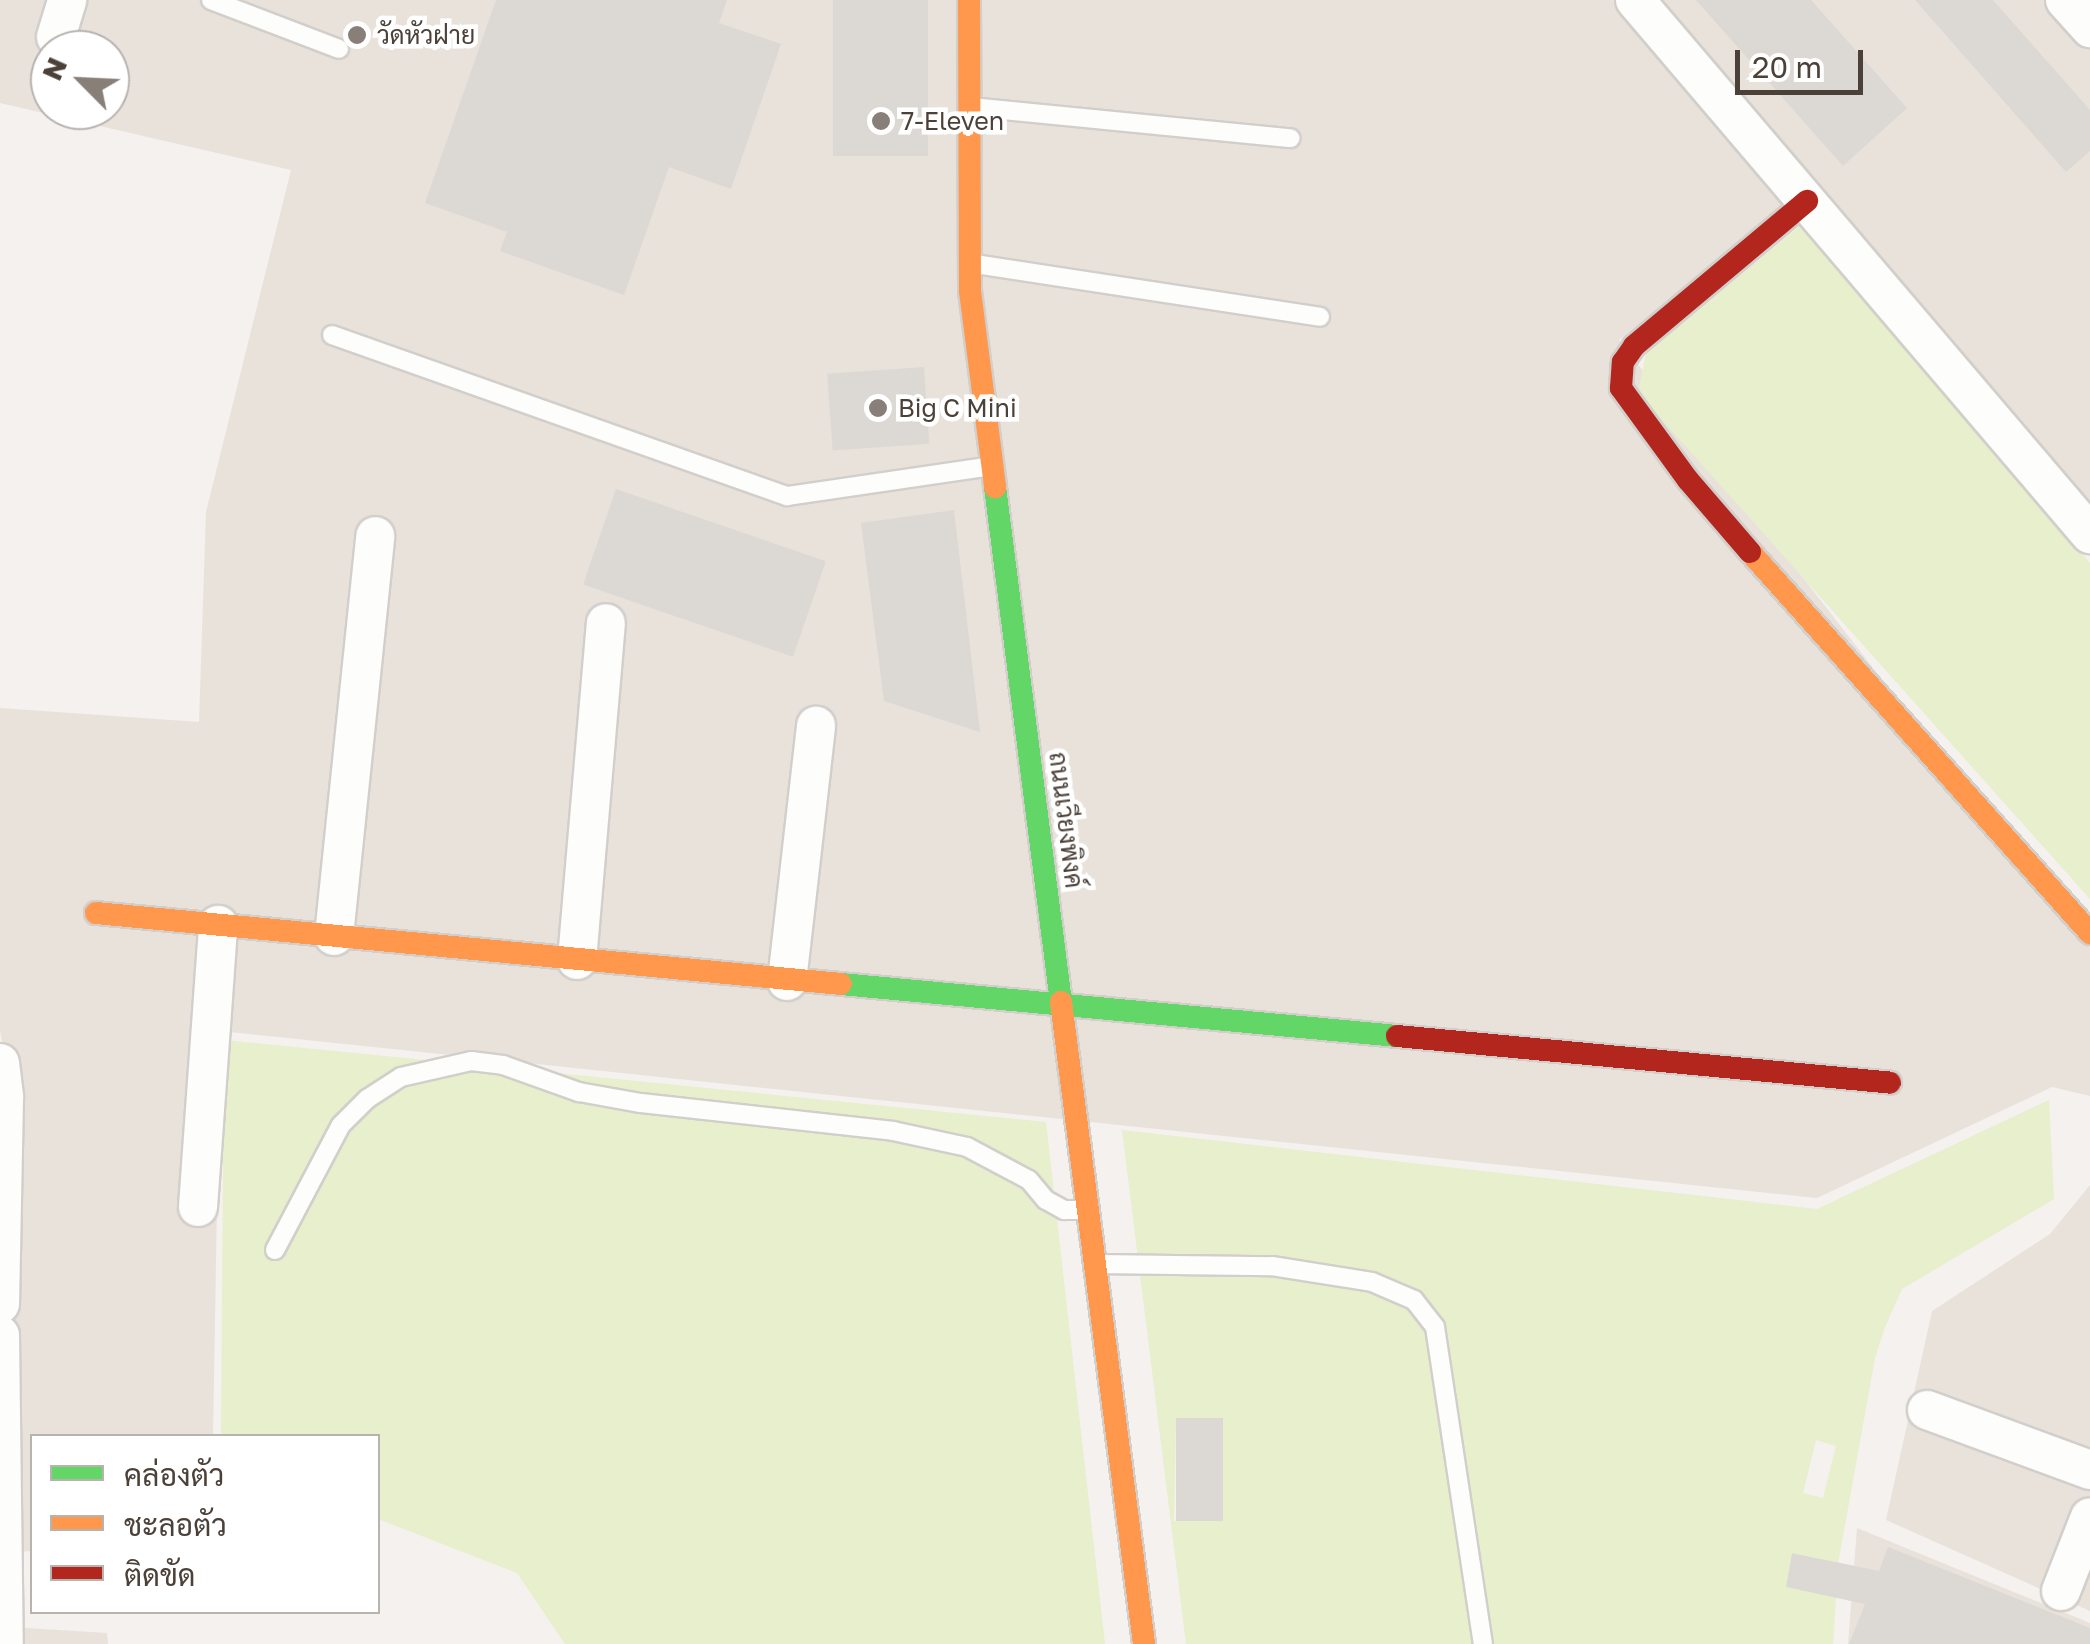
<!DOCTYPE html>
<html>
<head>
<meta charset="utf-8">
<style>
	body { margin:0 }
	#map { position:relative; width:2090px; height:1644px; overflow:hidden; background:#f4f1ee; font-family:"Golos Text",Sarabun,sans-serif }
	div>[style] { position:absolute }
	.residential>* { inset:0; background:#e8e2db }
	.green>* { inset:0; background:#e7efcc }
	.building>* { inset:0; background:#dcd8d4; transform-origin:0 0 }
	.roads { filter:drop-shadow(2px 0 #d2cfcb) drop-shadow(-2px 0 #d2cfcb) drop-shadow(0 2px #d2cfcb) drop-shadow(0 -2px #d2cfcb) }
	.lane>* { height:18px; margin:-9px; padding:0 9px; transform-origin:9px; border-radius:9px; background:#fdfdfc }
	.street>* { height:38px; margin:-19px; padding:0 19px; transform-origin:19px; border-radius:19px; background:#fdfdfc }
	.fast>* { height:22px; margin:-11px; padding:0 11px; transform-origin:11px; border-radius:11px; background:#63d668 }
	.slow>* { height:22px; margin:-11px; padding:0 11px; transform-origin:11px; border-radius:11px; background:#ff974d }
	.jam>* { height:22px; margin:-11px; padding:0 11px; transform-origin:11px; border-radius:11px; background:#b3261e }
	.dots>* { width:28px; height:28px; translate:-50% -50%; box-sizing:border-box; border:5px solid #fff; border-radius:50% }
	span { translate:-50% -50%; white-space:nowrap; text-align:center; line-height:1.15; -webkit-text-stroke:9px #fff; paint-order:stroke }
	.poi-label { font-size:25px; color:#4c4138 }
	.left { translate:0 -50%; text-align:left }
	.street-label { font-size:25px; color:#4c4138 }
	.legend { position:absolute; left:30px; top:1434px; width:350px; height:180px; box-sizing:border-box; background:#fff; border:2px solid #b7b3af; margin:0; padding:12px 18px; list-style:none; font-size:30px; color:#4c4138 }
	.legend li { display:flex; align-items:center; gap:20px; height:50px }
	.legend b { width:50px; border:2px solid #b7b3af }
	.north { position:absolute; left:30px; top:30px; width:100px; height:100px; box-sizing:border-box; background:#fff; border:2px solid #b7b3af; border-radius:50%; rotate:294deg; font-size:28px; font-weight:700; line-height:40px; text-align:center; color:#4c4138 }
	.north::after { content:''; display:block; margin:auto; width:35px; height:45px; background:#877f78; clip-path:polygon(50% 0,100% 100%,50% 72%,0 100%) }
	.scale { position:absolute; left:1735px; top:50px; width:128px; height:45px; box-sizing:border-box; border:5px solid #4c4138; border-top:0; padding-left:12px; font-size:30px; line-height:35px; white-space:nowrap; color:#4c4138; -webkit-text-stroke:8px #fff; paint-order:stroke }
</style>
</head>
<body>
<div id="map">
	<div class="residential">
		<div style="clip-path:polygon(evenodd,0 0,2090px 0,2090px 505px,1808px 184px,1619px 340px,2090px 948px,2090px 1096px,2052px 1087px,1817px 1198px,220px 1031px,213px 1436px,32px 1436px,32px 1551px,1px 1553px,10px 1094px,0 1030px,0 708px,199px 722px,206px 512px,291px 170px,0 103px,0 0,50px 50px,110px 50px,110px 110px,50px 110px,50px 50px)"></div>
		<div style="clip-path:polygon(2090px 1185px,2090px 1611px,1886px 1520px,1932px 1311px,2050px 1234px)"></div>
		<div style="clip-path:polygon(1857px 1528px,2090px 1623px,2090px 1644px,1848px 1644px)"></div>
		<div style="clip-path:polygon(10px 1627px,107px 1633px,108px 1644px,11px 1644px)"></div>
	</div>
	<div class="green">
		<div style="clip-path:polygon(1801px 225px,2090px 563px,2090px 899px,1638px 393px,1646px 353px)"></div>
		<div style="clip-path:polygon(224px 1040px,1046px 1122px,1105px 1644px,565px 1644px,517px 1573px,378px 1519px,378px 1436px,221px 1436px)"></div>
		<div style="clip-path:polygon(evenodd,2049px 1100px,2054px 1199px,1902px 1289px,1885px 1327px,1875px 1358px,1838px 1564px,1833px 1644px,1186px 1644px,1122px 1130px,1817px 1209px,2049px 1100px,1176px 1418px,1223px 1418px,1222px 1521px,1174px 1521px,1176px 1418px,2049px 1100px,1816px 1440px,1836px 1446px,1823px 1498px,1803px 1493px,1816px 1440px,2049px 1100px,1792px 1553px,1823px 1559px,1815px 1593px,1786px 1587px,1792px 1553px)"></div>
	</div>
	<div class="building">
		<div style="clip-path:polygon(496px 0,727px 0,719px 23px,781px 44px,731px 189px,669px 167px,624px 295px,500px 251px,507px 232px,425px 203px)"></div>
		<div style="left:833px;top:0;width:95px;height:156px"></div>
		<div style="clip-path:polygon(1696px 0,1811px 0,1907px 108px,1843px 166px)"></div>
		<div style="clip-path:polygon(1915px 0,1993px 0,2090px 110px,2090px 151px,2066px 172px)"></div>
		<div style="left:924px;top:367px;width:77px;height:97px;rotate:86deg"></div>
		<div style="left:616px;top:489px;width:222px;height:101px;rotate:19deg"></div>
		<div style="clip-path:polygon(954px 510px,980px 732px,884px 701px,861px 523px)"></div>
		<div style="left:1176px;top:1418px;width:47px;height:103px"></div>
		<div style="clip-path:polygon(1888px 1547px,2090px 1628px,2090px 1644px,1849px 1644px,1865px 1604px,1786px 1587px,1792px 1553px,1879px 1571px)"></div>
	</div>
	<div class="roads">
		<div class="lane">
			<div style="left:211px;top:0;width:137px;rotate:20.9deg"></div>
			<div style="left:972px;top:107px;width:320px;rotate:5.6deg"></div>
			<div style="left:975px;top:264px;width:349px;rotate:8.7deg"></div>
			<div style="left:332px;top:335px;width:483px;rotate:19.5deg"></div>
			<div style="left:787px;top:496px;width:201px;rotate:-8.3deg"></div>
			<div style="left:275px;top:1250px;width:141px;rotate:-62.2deg"></div>
			<div style="left:341px;top:1125px;width:37px;rotate:-45deg"></div>
			<div style="left:367px;top:1099px;width:40px;rotate:-32.9deg"></div>
			<div style="left:401px;top:1077px;width:72px;rotate:-12.9deg"></div>
			<div style="left:471px;top:1061px;width:32px;rotate:7deg"></div>
			<div style="left:503px;top:1065px;width:81px;rotate:19.6deg"></div>
			<div style="left:579px;top:1092px;width:63px;rotate:10.1deg"></div>
			<div style="left:641px;top:1103px;width:254px;rotate:6.3deg"></div>
			<div style="left:893px;top:1131px;width:76px;rotate:12.2deg"></div>
			<div style="left:967px;top:1147px;width:70px;rotate:28deg"></div>
			<div style="left:1029px;top:1180px;width:26px;rotate:50deg"></div>
			<div style="left:1046px;top:1200px;width:21px;rotate:29deg"></div>
			<div style="left:1064px;top:1210px;width:20px"></div>
			<div style="left:1097px;top:1264px;width:175px;rotate:0.7deg"></div>
			<div style="left:1272px;top:1266px;width:101px;rotate:9.1deg"></div>
			<div style="left:1372px;top:1282px;width:46px;rotate:23.2deg"></div>
			<div style="left:1414px;top:1300px;width:34px;rotate:52deg"></div>
			<div style="left:1435px;top:1327px;width:321px;rotate:81.4deg"></div>
		</div>
		<div class="street">
			<div style="left:1635px;top:0;width:702px;rotate:49.57deg"></div>
			<div style="left:2065px;top:0;width:38px;rotate:48deg"></div>
			<div style="left:56px;top:37px;width:39px;rotate:-73deg"></div>
			<div style="left:334px;top:936px;width:402px;rotate:-84.1deg"></div>
			<div style="left:577px;top:960px;width:338px;rotate:-85.1deg"></div>
			<div style="left:787px;top:981px;width:257px;rotate:-83.5deg"></div>
			<div style="left:0;top:1063px;width:35px;rotate:83deg"></div>
			<div style="left:4px;top:1098px;width:206px;rotate:91.1deg"></div>
			<div style="left:198px;top:1207px;width:283px;rotate:-85.9deg"></div>
			<div style="left:0;top:1335px;width:309px;rotate:89.3deg"></div>
			<div style="left:1927px;top:1410px;width:174px;rotate:20.2deg"></div>
			<div style="left:2061px;top:1591px;width:79px;rotate:-68.6deg"></div>
		</div>
		<div class="fast">
			<div style="left:995px;top:487px;width:519px;rotate:82.7deg"></div>
			<div style="left:841px;top:984px;width:558px;rotate:5.34deg"></div>
		</div>
		<div class="slow">
			<div style="left:969px;top:0;width:291px;rotate:89.8deg"></div>
			<div style="left:970px;top:291px;width:198px;rotate:82.7deg"></div>
			<div style="left:1750px;top:552px;width:511px;rotate:48.25deg"></div>
			<div style="left:96px;top:913px;width:748px;rotate:5.44deg"></div>
			<div style="left:1061px;top:1002px;width:647px;rotate:82.63deg"></div>
		</div>
		<div class="jam">
			<div style="left:1750px;top:552px;width:95px;rotate:-130.7deg"></div>
			<div style="left:1688px;top:480px;width:114px;rotate:-126.1deg"></div>
			<div style="left:1621px;top:388px;width:26px;rotate:-86deg"></div>
			<div style="left:1623px;top:362px;width:19px;rotate:-55deg"></div>
			<div style="left:1634px;top:346px;width:226px;rotate:-40deg"></div>
			<div style="left:1397px;top:1036px;width:495px;rotate:5.4deg"></div>
		</div>
	</div>
	<div class="dots">
		<div style="left:357px;top:35px;background:#877f78"></div>
		<div style="left:881px;top:121px;background:#877f78"></div>
		<div style="left:878px;top:408px;background:#877f78"></div>
	</div>
	<div class="poi-label">
		<span class="left" style="left:377px;top:35px">วัดหัวฝาย</span>
		<span class="left" style="left:901px;top:121px">7-Eleven</span>
		<span class="left" style="left:898px;top:408px">Big C Mini</span>
	</div>
	<div class="street-label">
		<span style="left:1066px;top:820px;rotate:83deg">ถนนเวียงพิงค์</span>
	</div>
	<ul class="legend">
	<li><b style="height:12px;background:#63d668"></b>คล่องตัว</li>
	<li><b style="height:12px;background:#ff974d"></b>ชะลอตัว</li>
	<li><b style="height:12px;background:#b3261e"></b>ติดขัด</li>
	</ul>
	<div class="north">N</div>
	<div class="scale">20 m</div>
</div>
</body>
</html>
